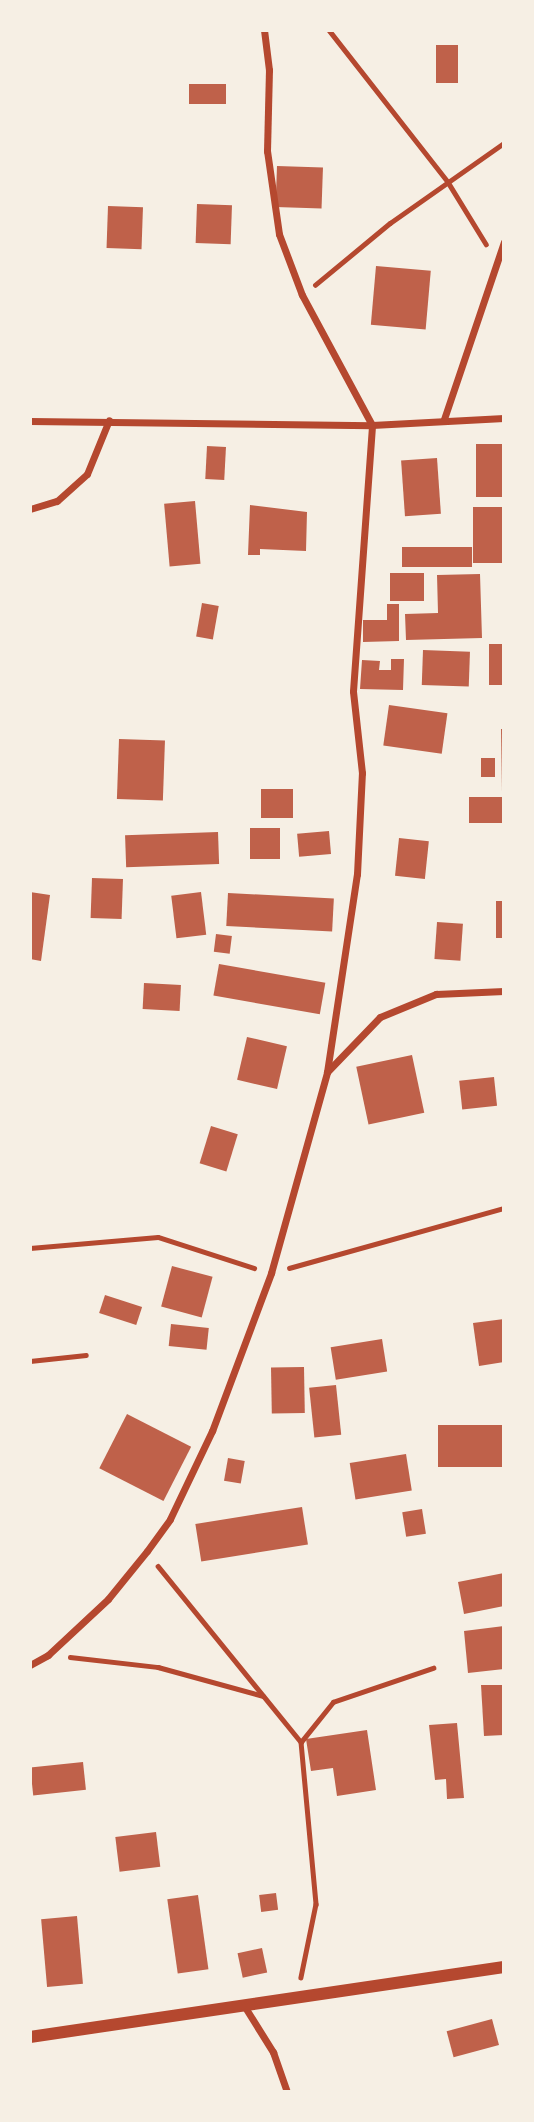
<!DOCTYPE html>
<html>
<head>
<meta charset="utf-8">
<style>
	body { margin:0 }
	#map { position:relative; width:534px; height:2122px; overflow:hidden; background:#f6efe4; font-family:"Public Sans",sans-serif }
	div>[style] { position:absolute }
	.building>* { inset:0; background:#bf614a; transform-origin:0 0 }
	.path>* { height:4.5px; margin:-2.25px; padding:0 2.25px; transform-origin:2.25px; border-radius:2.25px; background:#b5482f }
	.minor>* { height:7px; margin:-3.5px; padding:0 3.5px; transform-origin:3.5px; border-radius:3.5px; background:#b5482f }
	.tertiary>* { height:12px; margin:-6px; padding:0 6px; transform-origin:6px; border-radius:6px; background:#b5482f }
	span { translate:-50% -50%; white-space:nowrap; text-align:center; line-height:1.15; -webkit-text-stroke:5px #f6efe4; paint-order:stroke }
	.frame { position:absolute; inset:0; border:32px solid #f6efe4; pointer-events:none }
</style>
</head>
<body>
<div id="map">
	<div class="building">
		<div style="left:436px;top:45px;width:22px;height:38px"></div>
		<div style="left:226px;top:84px;width:20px;height:37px;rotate:90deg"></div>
		<div style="left:277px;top:166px;width:46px;height:41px;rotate:2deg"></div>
		<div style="left:197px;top:204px;width:35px;height:39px;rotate:2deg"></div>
		<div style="left:108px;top:206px;width:35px;height:42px;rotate:2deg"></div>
		<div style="left:376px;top:266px;width:55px;height:59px;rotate:5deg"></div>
		<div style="left:476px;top:444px;width:28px;height:53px"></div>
		<div style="left:207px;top:446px;width:19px;height:33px;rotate:3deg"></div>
		<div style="left:437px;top:458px;width:56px;height:36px;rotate:86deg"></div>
		<div style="left:195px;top:501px;width:63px;height:31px;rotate:85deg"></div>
		<div style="clip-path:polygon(250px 505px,307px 512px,306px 551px,260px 549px,260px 555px,248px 555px)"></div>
		<div style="left:504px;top:507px;width:56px;height:31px;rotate:90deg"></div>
		<div style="left:402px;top:547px;width:70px;height:20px"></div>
		<div style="left:390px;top:573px;width:34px;height:28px"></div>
		<div style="clip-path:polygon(480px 574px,482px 638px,406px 640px,405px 614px,438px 613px,437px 575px)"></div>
		<div style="left:202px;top:603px;width:17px;height:34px;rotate:10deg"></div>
		<div style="clip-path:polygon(387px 604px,399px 604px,399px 641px,363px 642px,363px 620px,387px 620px)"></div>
		<div style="left:489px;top:644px;width:15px;height:41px"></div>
		<div style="left:423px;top:650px;width:47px;height:35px;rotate:2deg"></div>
		<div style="clip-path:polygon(391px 659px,404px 659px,403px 690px,360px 689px,362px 660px,380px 661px,379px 670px,391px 670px)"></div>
		<div style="left:389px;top:705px;width:59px;height:41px;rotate:8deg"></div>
		<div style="clip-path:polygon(501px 729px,504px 729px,504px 792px,502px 792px)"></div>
		<div style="left:119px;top:739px;width:46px;height:60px;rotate:2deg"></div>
		<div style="left:481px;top:758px;width:14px;height:19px"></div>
		<div style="left:293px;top:789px;width:29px;height:32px;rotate:90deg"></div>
		<div style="left:469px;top:797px;width:35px;height:26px"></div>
		<div style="left:280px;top:828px;width:31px;height:30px;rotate:90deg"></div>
		<div style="left:329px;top:831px;width:23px;height:32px;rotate:85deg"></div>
		<div style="left:218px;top:832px;width:32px;height:93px;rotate:88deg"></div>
		<div style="left:399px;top:838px;width:30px;height:38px;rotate:6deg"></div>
		<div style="left:92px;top:878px;width:31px;height:40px;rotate:2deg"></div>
		<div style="clip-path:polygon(30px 892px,50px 895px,41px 961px,30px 959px)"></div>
		<div style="left:201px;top:892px;width:43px;height:30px;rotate:83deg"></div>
		<div style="left:228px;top:893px;width:106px;height:33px;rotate:3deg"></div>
		<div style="left:496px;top:901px;width:8px;height:37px"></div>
		<div style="left:437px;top:922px;width:26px;height:37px;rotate:4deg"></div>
		<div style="left:216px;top:934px;width:16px;height:18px;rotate:7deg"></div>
		<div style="left:219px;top:964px;width:108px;height:32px;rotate:10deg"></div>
		<div style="left:144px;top:983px;width:37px;height:26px;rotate:3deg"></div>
		<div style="left:247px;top:1037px;width:41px;height:44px;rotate:13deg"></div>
		<div style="left:412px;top:1055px;width:59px;height:57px;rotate:78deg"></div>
		<div style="left:494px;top:1077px;width:29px;height:35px;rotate:84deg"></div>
		<div style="left:211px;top:1126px;width:28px;height:39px;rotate:17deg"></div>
		<div style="left:172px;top:1266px;width:42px;height:42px;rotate:15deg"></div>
		<div style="left:105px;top:1295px;width:39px;height:19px;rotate:18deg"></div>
		<div style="clip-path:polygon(504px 1319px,504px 1362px,479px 1366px,473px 1323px)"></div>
		<div style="left:171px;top:1324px;width:38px;height:22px;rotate:6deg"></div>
		<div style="left:382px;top:1339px;width:33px;height:52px;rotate:81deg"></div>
		<div style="left:304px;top:1367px;width:46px;height:33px;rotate:89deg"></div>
		<div style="left:336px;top:1385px;width:50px;height:27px;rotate:84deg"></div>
		<div style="left:127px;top:1414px;width:72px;height:61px;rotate:27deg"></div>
		<div style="left:504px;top:1425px;width:42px;height:66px;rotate:90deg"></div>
		<div style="left:406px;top:1454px;width:37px;height:57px;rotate:81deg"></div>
		<div style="left:228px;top:1458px;width:17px;height:23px;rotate:10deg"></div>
		<div style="left:302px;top:1507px;width:38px;height:108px;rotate:81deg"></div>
		<div style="left:422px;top:1509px;width:25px;height:20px;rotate:81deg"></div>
		<div style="clip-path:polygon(504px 1573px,504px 1606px,464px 1614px,458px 1582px)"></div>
		<div style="clip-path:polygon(504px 1626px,504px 1669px,468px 1673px,464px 1631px)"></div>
		<div style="clip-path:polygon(481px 1685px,504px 1685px,504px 1735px,484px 1736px)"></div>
		<div style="clip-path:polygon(457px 1723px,464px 1798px,447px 1799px,446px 1779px,435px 1780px,429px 1725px)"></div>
		<div style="clip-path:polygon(367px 1730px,376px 1790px,337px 1796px,333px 1768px,311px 1771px,306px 1739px)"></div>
		<div style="left:83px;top:1762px;width:28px;height:53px;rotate:84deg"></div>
		<div style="left:156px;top:1832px;width:35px;height:41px;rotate:83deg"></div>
		<div style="left:276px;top:1893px;width:17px;height:17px;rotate:83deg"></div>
		<div style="left:198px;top:1895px;width:75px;height:31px;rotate:82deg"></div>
		<div style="left:77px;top:1916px;width:68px;height:36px;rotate:85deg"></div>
		<div style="left:262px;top:1948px;width:25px;height:25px;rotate:78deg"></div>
		<div style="left:492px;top:2019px;width:27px;height:47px;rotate:75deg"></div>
	</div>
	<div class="path">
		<div style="left:329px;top:30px;width:193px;rotate:51.9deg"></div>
		<div style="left:448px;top:182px;width:73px;rotate:58.5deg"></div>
		<div style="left:315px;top:285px;width:97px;rotate:-39.6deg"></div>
		<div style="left:390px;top:223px;width:139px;rotate:-35.1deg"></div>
		<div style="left:30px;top:1248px;width:128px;rotate:-4.9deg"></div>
		<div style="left:158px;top:1237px;width:101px;rotate:17.9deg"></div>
		<div style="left:289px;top:1268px;width:223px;rotate:-15.6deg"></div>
		<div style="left:30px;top:1361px;width:56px;rotate:-6.1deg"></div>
		<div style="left:158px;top:1566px;width:227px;rotate:50.9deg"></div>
		<div style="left:301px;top:1742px;width:163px;rotate:84.7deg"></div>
		<div style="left:316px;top:1904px;width:75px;rotate:101.6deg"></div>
		<div style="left:70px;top:1657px;width:89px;rotate:6.5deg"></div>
		<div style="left:158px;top:1667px;width:109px;rotate:15.4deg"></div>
		<div style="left:301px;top:1742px;width:51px;rotate:-51.3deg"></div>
		<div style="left:333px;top:1702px;width:106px;rotate:-18.8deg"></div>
	</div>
	<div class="minor">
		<div style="left:444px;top:419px;width:187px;rotate:-71.3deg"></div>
		<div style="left:30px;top:421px;width:342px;rotate:0.7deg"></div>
		<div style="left:372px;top:425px;width:132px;rotate:-3deg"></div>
		<div style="left:30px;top:509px;width:28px;rotate:-17deg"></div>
		<div style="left:57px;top:501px;width:40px;rotate:-42deg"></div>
		<div style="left:87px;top:474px;width:58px;rotate:-67.8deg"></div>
		<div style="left:327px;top:1072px;width:76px;rotate:-46.1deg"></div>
		<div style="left:380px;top:1017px;width:61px;rotate:-22.3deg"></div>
		<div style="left:436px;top:994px;width:68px;rotate:-2.5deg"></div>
		<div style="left:30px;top:1665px;width:21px;rotate:-29deg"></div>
		<div style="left:48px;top:1655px;width:82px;rotate:-43deg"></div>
		<div style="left:108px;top:1599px;width:62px;rotate:-50.9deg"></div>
		<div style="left:147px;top:1551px;width:39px;rotate:-54deg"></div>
		<div style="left:170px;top:1519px;width:98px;rotate:-64.5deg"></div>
		<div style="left:212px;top:1431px;width:169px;rotate:-69.5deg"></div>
		<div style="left:271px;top:1273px;width:209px;rotate:-74.4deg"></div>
		<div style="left:327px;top:1072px;width:200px;rotate:-81.4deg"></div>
		<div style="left:357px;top:874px;width:101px;rotate:-87.2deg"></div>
		<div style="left:362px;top:773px;width:82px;rotate:-96.3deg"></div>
		<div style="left:353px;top:691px;width:267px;rotate:-85.9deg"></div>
		<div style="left:372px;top:425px;width:148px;rotate:-118.3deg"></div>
		<div style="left:302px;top:295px;width:65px;rotate:-110.7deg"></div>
		<div style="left:279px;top:234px;width:84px;rotate:-98.2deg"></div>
		<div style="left:267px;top:151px;width:81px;rotate:-88.6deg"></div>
		<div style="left:269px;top:70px;width:40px;rotate:-97.1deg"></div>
		<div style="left:243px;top:2004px;width:57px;rotate:58deg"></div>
		<div style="left:273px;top:2052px;width:42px;rotate:70.7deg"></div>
	</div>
	<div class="tertiary">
		<div style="left:30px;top:2037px;width:479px;rotate:-8.4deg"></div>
	</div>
	<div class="frame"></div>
</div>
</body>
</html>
